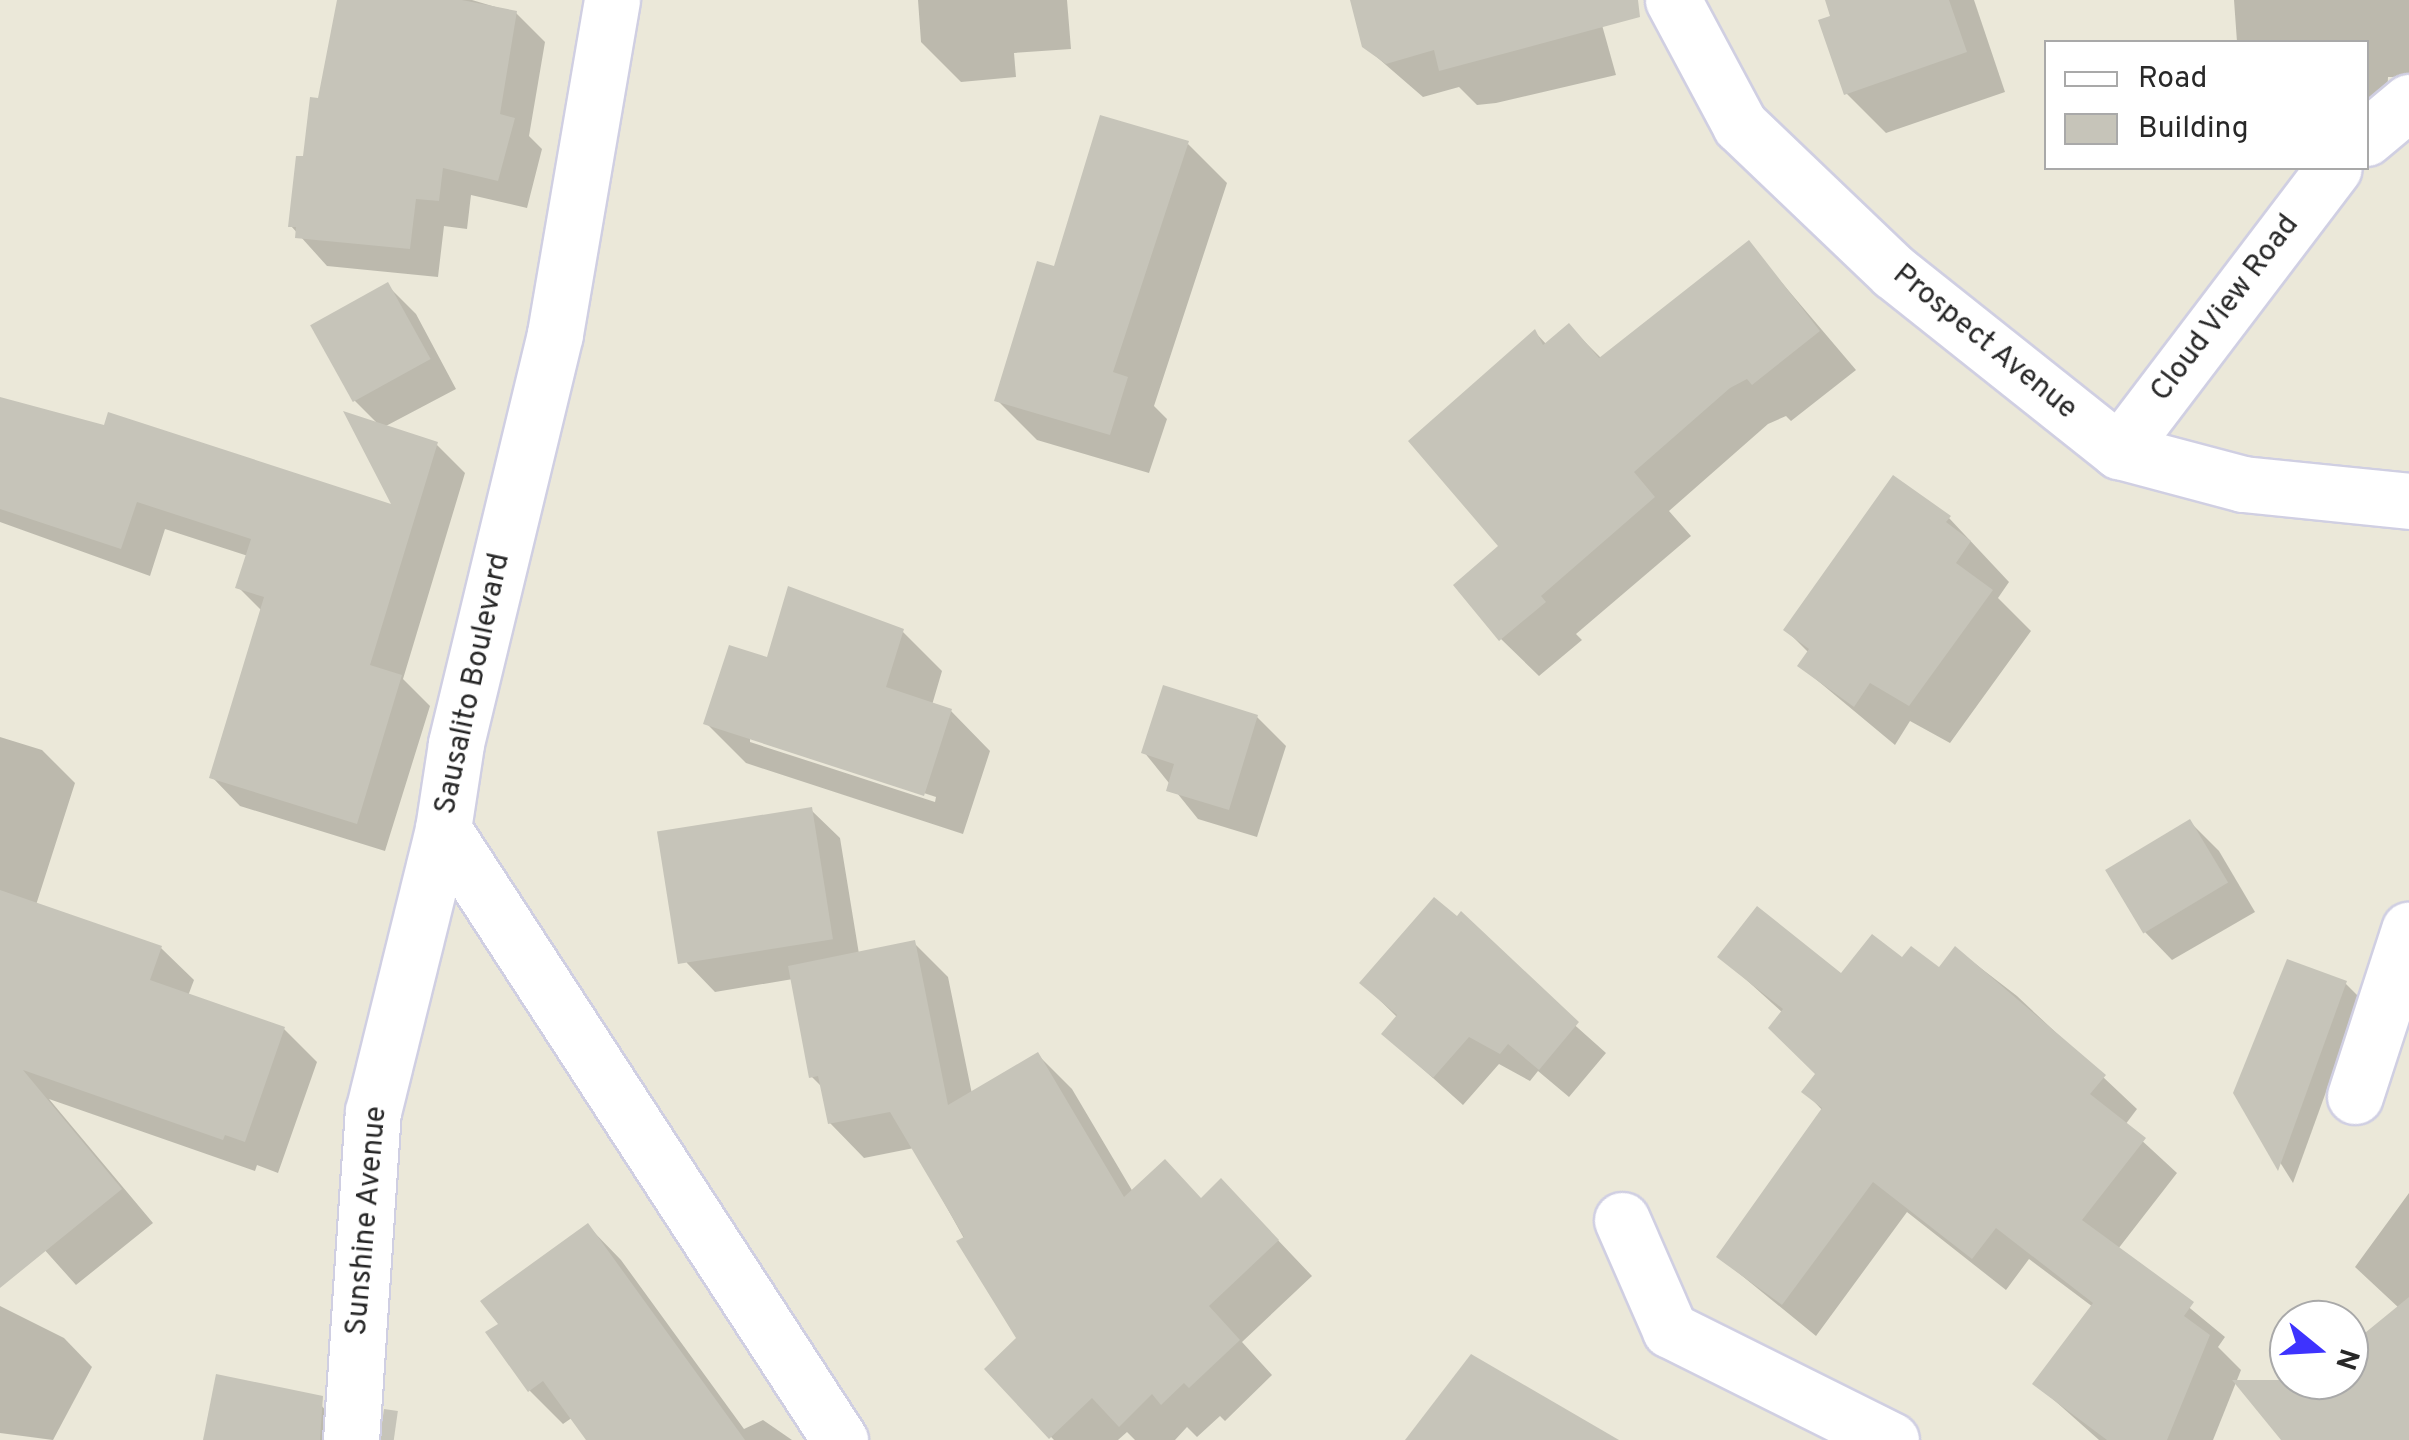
<!DOCTYPE html>
<html>
<head>
<meta charset="utf-8">
<style>
	body { margin:0 }
	#map { position:relative; width:2409px; height:1440px; overflow:hidden; background:#ebe8d9; font-family:Overpass,sans-serif }
	div>[style] { position:absolute }
	.shadow>* { inset:0; background:#0003 }
	.building>* { inset:0; background:#c6c4b9; transform-origin:0 0 }
	.roads { filter:drop-shadow(2px 0 #d0cfe2) drop-shadow(-2px 0 #d0cfe2) drop-shadow(0 2px #d0cfe2) drop-shadow(0 -2px #d0cfe2) }
	.minor>* { height:55px; margin:-27.5px; padding:0 27.5px; transform-origin:27.5px; border-radius:27.5px; background:#fff }
	span { translate:-50% -50%; white-space:nowrap; text-align:center; line-height:1.15; -webkit-text-stroke:9px #fff; paint-order:stroke }
	.street-label { font-size:30px; color:#282828 }
	.legend { position:absolute; left:2044px; top:40px; width:325px; height:130px; box-sizing:border-box; background:#fff; border:2px solid #a9a9a9; margin:0; padding:12px 18px; list-style:none; font-size:30px; color:#282828 }
	.legend li { display:flex; align-items:center; gap:20px; height:50px }
	.legend b { width:50px; border:2px solid #a9a9a9 }
	.north { position:absolute; left:2269px; top:1300px; width:100px; height:100px; box-sizing:border-box; background:#fff; border:2px solid #a9a9a9; border-radius:50%; rotate:108deg; font-size:28px; font-weight:700; line-height:40px; text-align:center; color:#282828 }
	.north::after { content:''; display:block; margin:auto; width:35px; height:45px; background:#3e33fe; clip-path:polygon(50% 0,100% 100%,50% 72%,0 100%) }
</style>
</head>
<body>
<div id="map">
	<div class="shadow">
		<div style="clip-path:polygon(340px 0,472px 0,516px 13px,545px 42px,529px 136px,542px 149px,527px 208px,471px 195px,467px 229px,444px 226px,438px 277px,327px 266px,291px 226px)"></div>
		<div style="clip-path:polygon(918px 0,1067px 0,1071px 49px,1014px 53px,1016px 77px,961px 82px,921px 42px)"></div>
		<div style="clip-path:polygon(1358px 0,1595px 0,1616px 75px,1496px 103px,1477px 105px,1459px 87px,1423px 97px,1364px 46px)"></div>
		<div style="clip-path:polygon(1827px 0,1974px 0,2005px 92px,1886px 133px,1846px 93px)"></div>
		<div style="clip-path:polygon(2234px 0,2409px 0,2409px 77px,2388px 77px,2387px 100px,2366px 100px,2366px 42px,2237px 42px)"></div>
		<div style="clip-path:polygon(1188px 144px,1227px 183px,1154px 406px,1167px 419px,1149px 473px,1037px 440px,997px 400px,1055px 269px)"></div>
		<div style="clip-path:polygon(1749px 244px,1856px 370px,1791px 421px,1786px 416px,1768px 424px,1669px 511px,1691px 536px,1576px 634px,1582px 640px,1539px 676px,1501px 639px,1502px 546px,1535px 332px,1547px 345px,1569px 326px,1602px 359px)"></div>
		<div style="clip-path:polygon(387px 285px,416px 314px,456px 389px,384px 427px,436px 444px,465px 473px,403px 679px,430px 706px,385px 851px,240px 806px,212px 777px,262px 611px,238px 587px,248px 556px,165px 529px,150px 576px,0 522px,0 399px,396px 509px,380px 426px,354px 400px)"></div>
		<div style="clip-path:polygon(1949px 518px,2009px 582px,1998px 598px,2031px 631px,1950px 743px,1910px 721px,1895px 745px,1800px 666px,1809px 653px,1786px 630px)"></div>
		<div style="clip-path:polygon(evenodd,902px 631px,942px 671px,932px 705px,951px 711px,990px 751px,963px 834px,746px 763px,706px 723px,768px 660px,902px 631px,750px 736px,936px 797px,935px 802px,750px 742px,750px 736px)"></div>
		<div style="clip-path:polygon(1257px 717px,1286px 746px,1257px 837px,1198px 819px,1144px 752px)"></div>
		<div style="clip-path:polygon(0 737px,42px 750px,75px 783px,36px 905px,161px 948px,194px 980px,188px 996px,284px 1029px,317px 1062px,278px 1173px,257px 1165px,255px 1171px,49px 1099px,153px 1223px,76px 1285px,0 1200px)"></div>
		<div style="clip-path:polygon(811px 810px,840px 838px,859px 954px,914px 943px,948px 977px,972px 1094px,1038px 1055px,1072px 1089px,1133px 1192px,1202px 1200px,1255px 1216px,1312px 1276px,1242px 1342px,1272px 1375px,1225px 1421px,1220px 1416px,1197px 1437px,1187px 1427px,1175px 1440px,1135px 1440px,1127px 1432px,1118px 1440px,1054px 1440px,987px 1370px,1019px 1338px,914px 1148px,864px 1158px,830px 1123px,823px 1088px,811px 1076px,793px 979px,715px 992px,687px 963px,660px 835px)"></div>
		<div style="clip-path:polygon(2190px 822px,2219px 851px,2255px 912px,2172px 960px,2144px 931px)"></div>
		<div style="clip-path:polygon(1457px 920px,1606px 1053px,1569px 1097px,1538px 1071px,1530px 1081px,1499px 1064px,1463px 1105px,1384px 1034px,1398px 1018px,1362px 983px)"></div>
		<div style="clip-path:polygon(1956px 949px,2017px 996px,2137px 1109px,2125px 1125px,2177px 1173px,2118px 1249px,2225px 1337px,2218px 1347px,2241px 1370px,2213px 1440px,2099px 1440px,2036px 1384px,2093px 1307px,2029px 1259px,2006px 1290px,1907px 1212px,1816px 1336px,1719px 1257px,1823px 1111px,1805px 1092px,1818px 1075px,1783px 1013px,1721px 957px,1842px 977px,1902px 961px,1939px 971px)"></div>
		<div style="clip-path:polygon(2345px 983px,2360px 998px,2293px 1183px,2239px 1097px)"></div>
		<div style="clip-path:polygon(2409px 1193px,2409px 1440px,2285px 1440px,2312px 1380px,2349px 1380px,2349px 1350px,2399px 1308px,2355px 1267px)"></div>
		<div style="clip-path:polygon(588px 1226px,621px 1260px,744px 1429px,763px 1420px,792px 1440px,593px 1440px,573px 1417px,563px 1424px,530px 1391px,501px 1324px)"></div>
		<div style="clip-path:polygon(0 1306px,64px 1338px,92px 1367px,53px 1440px,0 1433px)"></div>
		<div style="clip-path:polygon(312px 1396px,340px 1425px,337px 1440px,206px 1440px)"></div>
	</div>
	<div class="building">
		<div style="clip-path:polygon(337px 0,462px 0,517px 11px,500px 114px,515px 118px,498px 181px,443px 168px,439px 201px,416px 199px,410px 249px,295px 238px,296px 227px,288px 227px,296px 156px,303px 156px,310px 97px,318px 98px)"></div>
		<div style="clip-path:polygon(1350px 0,1638px 0,1640px 17px,1439px 71px,1434px 50px,1386px 64px,1362px 47px)"></div>
		<div style="clip-path:polygon(1825px 0,1949px 0,1967px 52px,1844px 95px,1818px 20px,1830px 16px)"></div>
		<div style="clip-path:polygon(1100px 115px,1189px 141px,1113px 372px,1128px 377px,1110px 435px,994px 401px,1037px 261px,1054px 266px)"></div>
		<div style="clip-path:polygon(1749px 240px,1820px 331px,1752px 385px,1747px 379px,1730px 388px,1634px 472px,1655px 497px,1541px 596px,1546px 602px,1499px 641px,1453px 585px,1498px 546px,1408px 441px,1535px 329px,1543px 345px,1569px 323px,1599px 358px)"></div>
		<div style="left:388px;top:282px;width:88px;height:89px;rotate:61deg"></div>
		<div style="clip-path:polygon(0 397px,104px 425px,108px 412px,391px 504px,343px 411px,438px 442px,370px 665px,402px 675px,357px 824px,209px 778px,264px 597px,235px 588px,251px 539px,137px 502px,121px 549px,0 509px)"></div>
		<div style="clip-path:polygon(1893px 475px,1951px 516px,1946px 522px,1971px 541px,1956px 563px,1993px 590px,1909px 706px,1870px 683px,1854px 707px,1797px 666px,1809px 649px,1783px 630px)"></div>
		<div style="clip-path:polygon(788px 586px,904px 629px,886px 687px,952px 709px,924px 796px,703px 724px,729px 645px,767px 657px)"></div>
		<div style="clip-path:polygon(1163px 685px,1258px 715px,1229px 810px,1166px 791px,1174px 764px,1141px 753px)"></div>
		<div style="left:812px;top:807px;width:134px;height:157px;rotate:81deg"></div>
		<div style="left:2190px;top:819px;width:74px;height:99px;rotate:59deg"></div>
		<div style="clip-path:polygon(0 890px,162px 946px,150px 980px,285px 1027px,245px 1142px,225px 1135px,223px 1140px,23px 1070px,122px 1189px,0 1288px)"></div>
		<div style="clip-path:polygon(1434px 897px,1457px 916px,1461px 911px,1579px 1022px,1539px 1070px,1508px 1044px,1500px 1054px,1469px 1037px,1433px 1078px,1381px 1034px,1397px 1015px,1359px 983px)"></div>
		<div style="clip-path:polygon(1757px 906px,1841px 973px,1872px 934px,1902px 957px,1911px 946px,1939px 967px,1955px 946px,2106px 1075px,2090px 1094px,2146px 1138px,2082px 1220px,2194px 1302px,2184px 1316px,2210px 1335px,2167px 1440px,2107px 1440px,2032px 1384px,2093px 1303px,1996px 1228px,1972px 1259px,1873px 1182px,1782px 1305px,1716px 1257px,1822px 1108px,1801px 1092px,1815px 1074px,1768px 1028px,1783px 1009px,1717px 957px)"></div>
		<div style="clip-path:polygon(915px 940px,948px 1105px,1038px 1052px,1124px 1197px,1165px 1159px,1201px 1198px,1221px 1178px,1279px 1240px,1209px 1306px,1240px 1340px,1189px 1388px,1184px 1383px,1161px 1405px,1152px 1394px,1119px 1427px,1092px 1398px,1049px 1439px,984px 1369px,1016px 1338px,956px 1241px,964px 1237px,890px 1112px,828px 1124px,818px 1076px,809px 1078px,788px 966px)"></div>
		<div style="clip-path:polygon(2287px 959px,2347px 981px,2278px 1171px,2233px 1093px)"></div>
		<div style="clip-path:polygon(588px 1223px,745px 1440px,586px 1440px,543px 1381px,528px 1392px,485px 1332px,498px 1324px,480px 1301px)"></div>
		<div style="clip-path:polygon(2409px 1297px,2409px 1440px,2281px 1440px,2232px 1380px,2349px 1380px,2349px 1346px)"></div>
		<div style="clip-path:polygon(1471px 1354px,1619px 1440px,1405px 1440px)"></div>
		<div style="clip-path:polygon(216px 1374px,323px 1396px,320px 1440px,203px 1440px)"></div>
		<div style="left:384px;top:1409px;width:14px;height:31px;rotate:8deg"></div>
	</div>
	<div class="roads">
		<div class="minor">
			<div style="left:612px;top:0;width:339px;rotate:99.7deg"></div>
			<div style="left:555px;top:334px;width:422px;rotate:103.6deg"></div>
			<div style="left:456px;top:744px;width:86px;rotate:98.7deg"></div>
			<div style="left:443px;top:829px;width:729px;rotate:56.99deg"></div>
			<div style="left:1673px;top:0;width:142px;rotate:61.8deg"></div>
			<div style="left:1740px;top:125px;width:213px;rotate:43.7deg"></div>
			<div style="left:1894px;top:272px;width:288px;rotate:38.5deg"></div>
			<div style="left:2119px;top:451px;width:128px;rotate:14.9deg"></div>
			<div style="left:2243px;top:484px;width:167px;rotate:5.8deg"></div>
			<div style="left:2366px;top:138px;width:56px;rotate:-39.9deg"></div>
			<div style="left:2119px;top:451px;width:355px;rotate:-52.8deg"></div>
			<div style="left:2355px;top:1096px;width:175px;rotate:-72deg"></div>
			<div style="left:1622px;top:1220px;width:120px;rotate:66.4deg"></div>
			<div style="left:1670px;top:1330px;width:247px;rotate:26.5deg"></div>
			<div style="left:351px;top:1440px;width:329px;rotate:-86.2deg"></div>
			<div style="left:373px;top:1112px;width:292px;rotate:-76.1deg"></div>
		</div>
	</div>
	<div class="street-label">
		<span style="left:2226px;top:309px;rotate:-53deg">Cloud View Road</span>
		<span style="left:1984px;top:343px;rotate:39deg">Prospect Avenue</span>
		<span style="left:474px;top:684px;rotate:-78deg">Sausalito Boulevard</span>
		<span style="left:368px;top:1221px;rotate:-85deg">Sunshine Avenue</span>
	</div>
	<ul class="legend">
	<li><b style="height:12px;background:#fff"></b>Road</li>
	<li><b style="height:28px;background:#c6c4b9"></b>Building</li>
	</ul>
	<div class="north">N</div>
</div>
</body>
</html>
